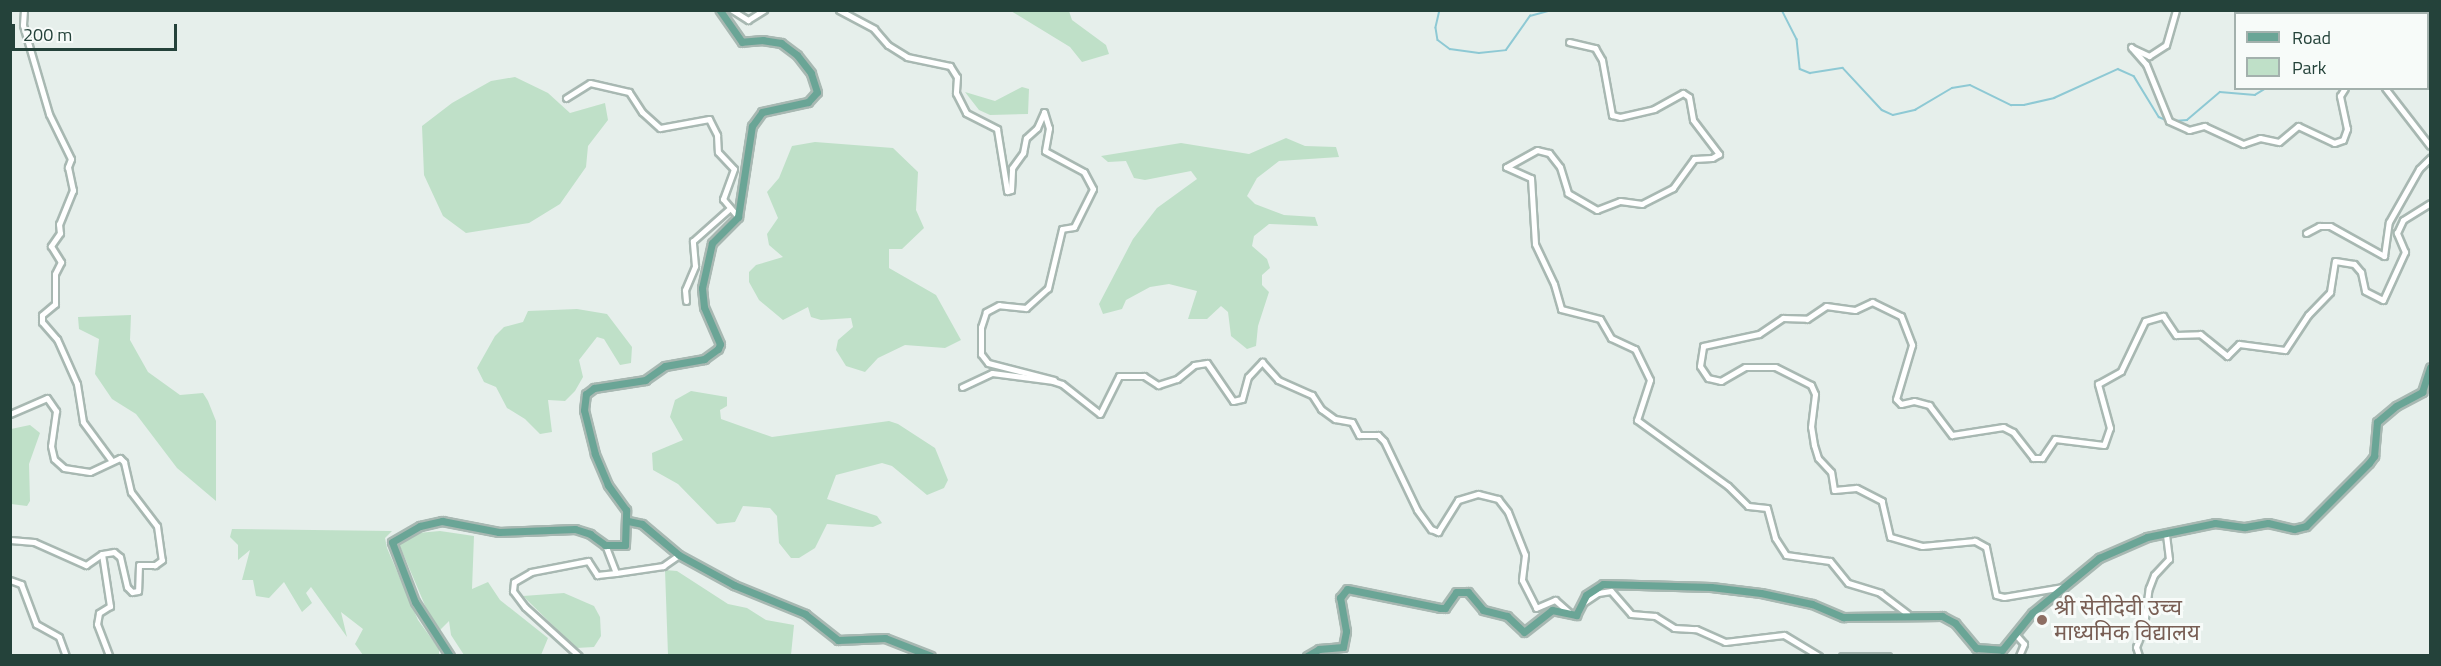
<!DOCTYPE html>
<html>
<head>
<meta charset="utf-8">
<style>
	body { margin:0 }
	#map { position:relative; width:2441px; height:666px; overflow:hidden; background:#e6efeb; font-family:"Titillium Web","Noto Sans Devanagari",sans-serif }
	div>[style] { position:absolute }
	.green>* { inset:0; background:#bfe0c8 }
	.stream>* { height:1.5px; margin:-0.75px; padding:0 0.75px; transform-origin:0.75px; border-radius:0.75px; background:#8ec9d4 }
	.roads { filter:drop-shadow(2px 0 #a8b8b2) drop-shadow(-2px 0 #a8b8b2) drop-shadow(0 2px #a8b8b2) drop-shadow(0 -2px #a8b8b2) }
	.minor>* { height:5px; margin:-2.5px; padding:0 2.5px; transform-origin:2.5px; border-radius:2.5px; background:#fff }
	.major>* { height:7px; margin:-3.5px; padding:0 3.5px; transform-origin:3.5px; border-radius:3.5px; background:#6aa596 }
	.dots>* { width:16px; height:16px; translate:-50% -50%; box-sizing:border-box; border:3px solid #f7fbf9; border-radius:50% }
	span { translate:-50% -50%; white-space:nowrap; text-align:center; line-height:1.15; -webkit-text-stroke:6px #f7fbf9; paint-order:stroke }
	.education-label { font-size:22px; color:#785e54 }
	.left { translate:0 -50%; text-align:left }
	.frame { position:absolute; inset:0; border:12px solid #24423a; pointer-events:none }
	.legend { position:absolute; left:2234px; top:12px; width:195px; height:78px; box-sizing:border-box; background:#f7fbf9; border:2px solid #a3b1ad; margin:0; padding:8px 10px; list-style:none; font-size:18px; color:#24423a }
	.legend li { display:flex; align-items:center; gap:12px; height:30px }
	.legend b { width:30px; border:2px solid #a3b1ad }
	.scale { position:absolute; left:12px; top:24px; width:165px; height:27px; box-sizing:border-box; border:3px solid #24423a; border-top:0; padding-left:8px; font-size:18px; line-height:21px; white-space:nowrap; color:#24423a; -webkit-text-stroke:4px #f7fbf9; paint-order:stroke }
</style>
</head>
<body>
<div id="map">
	<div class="green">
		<div style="clip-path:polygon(1011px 11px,1069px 11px,1072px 20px,1106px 45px,1109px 54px,1082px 62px,1070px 47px)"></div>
		<div style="clip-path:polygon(515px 77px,548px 93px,570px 113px,605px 103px,608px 120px,588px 146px,586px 167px,560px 204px,529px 223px,466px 233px,443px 216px,424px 175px,422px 126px,452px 103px,491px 81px)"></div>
		<div style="clip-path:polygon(1022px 87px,1029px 89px,1028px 114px,990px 115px,979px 110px,965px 92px,995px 101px)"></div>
		<div style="clip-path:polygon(1286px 138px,1305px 146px,1336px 147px,1339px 157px,1279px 161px,1257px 178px,1247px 196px,1255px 204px,1284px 215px,1315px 217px,1318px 226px,1269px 224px,1254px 236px,1252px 246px,1267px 259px,1270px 268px,1262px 275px,1262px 285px,1269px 292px,1258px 326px,1256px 346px,1247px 349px,1231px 336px,1228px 312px,1221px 306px,1207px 319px,1188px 319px,1197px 291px,1169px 284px,1150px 287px,1126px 300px,1122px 309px,1103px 314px,1099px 304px,1133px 239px,1157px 208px,1197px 179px,1191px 171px,1145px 180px,1134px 178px,1126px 161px,1108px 162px,1101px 156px,1181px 143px,1249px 154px)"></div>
		<div style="clip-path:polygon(815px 142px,893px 148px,918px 172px,916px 210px,924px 228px,902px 249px,889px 249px,889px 268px,936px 295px,961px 340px,945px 348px,905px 345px,878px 358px,865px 372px,846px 366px,836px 350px,838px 340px,853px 327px,851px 318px,821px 320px,811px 317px,808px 307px,783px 320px,759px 300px,749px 282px,749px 272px,756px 265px,783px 257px,769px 245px,767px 234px,778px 218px,767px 192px,779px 178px,792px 146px)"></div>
		<div style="clip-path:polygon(577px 309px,607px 314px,632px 347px,631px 363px,620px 365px,604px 339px,597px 337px,579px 360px,583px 377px,575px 391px,565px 401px,548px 400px,552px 432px,540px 434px,525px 419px,507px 408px,496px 387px,484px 382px,477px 368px,495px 336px,504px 327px,523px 322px,528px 311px)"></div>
		<div style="clip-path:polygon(131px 315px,130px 340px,148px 372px,180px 395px,203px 393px,208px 401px,216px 421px,216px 501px,177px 468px,136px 414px,112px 399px,95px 374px,99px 339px,79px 329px,78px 317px)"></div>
		<div style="clip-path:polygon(691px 391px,727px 397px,727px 406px,720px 410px,721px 419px,772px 437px,889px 421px,898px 424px,935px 448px,948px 480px,944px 488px,927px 495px,892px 466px,882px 463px,836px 475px,827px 499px,877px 516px,882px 523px,873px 527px,827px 524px,815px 548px,799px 558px,791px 558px,779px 543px,777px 516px,770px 508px,743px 506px,735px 522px,717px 524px,678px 484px,653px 470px,652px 453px,683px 440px,670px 417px,675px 400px)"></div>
		<div style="clip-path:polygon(30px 425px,40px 433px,29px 464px,30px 501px,27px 506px,11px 504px,11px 429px)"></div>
		<div style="clip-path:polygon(232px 529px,392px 531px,385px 538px,387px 548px,418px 620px,439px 649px,439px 655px,363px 655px,355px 644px,363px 629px,341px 612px,347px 637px,311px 587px,306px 593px,312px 603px,302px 612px,284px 582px,269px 598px,256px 596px,253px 580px,242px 580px,250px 550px,238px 560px,238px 545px,230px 537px)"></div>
		<div style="clip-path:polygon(440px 531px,474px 536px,472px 589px,488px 582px,500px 600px,548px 638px,541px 655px,464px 655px,451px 635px,449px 621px,440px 630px,432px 622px,399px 544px,406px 534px)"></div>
		<div style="clip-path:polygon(665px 570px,677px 571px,728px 604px,747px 608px,766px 620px,794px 625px,791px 655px,668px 655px)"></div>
		<div style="clip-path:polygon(564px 593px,594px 606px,600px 617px,601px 636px,594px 647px,576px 648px,523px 596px)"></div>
	</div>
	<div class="stream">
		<div style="left:1440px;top:10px;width:18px;rotate:103deg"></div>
		<div style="left:1436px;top:28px;width:12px;rotate:81deg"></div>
		<div style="left:1438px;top:40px;width:15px;rotate:37deg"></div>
		<div style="left:1450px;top:49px;width:29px;rotate:8deg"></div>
		<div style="left:1479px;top:53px;width:27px;rotate:-6deg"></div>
		<div style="left:1506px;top:50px;width:42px;rotate:-54.8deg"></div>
		<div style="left:1530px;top:16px;width:24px;rotate:-15deg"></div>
		<div style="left:1782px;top:10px;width:33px;rotate:63deg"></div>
		<div style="left:1797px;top:39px;width:30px;rotate:84deg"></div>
		<div style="left:1800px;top:69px;width:11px;rotate:22deg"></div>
		<div style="left:1810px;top:73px;width:33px;rotate:-9deg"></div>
		<div style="left:1843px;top:68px;width:57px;rotate:47.1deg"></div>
		<div style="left:1882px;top:110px;width:12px;rotate:24deg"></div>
		<div style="left:1893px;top:115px;width:23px;rotate:-13deg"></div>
		<div style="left:1915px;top:110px;width:43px;rotate:-30.7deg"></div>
		<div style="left:1952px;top:88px;width:18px;rotate:-9deg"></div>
		<div style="left:1970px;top:85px;width:46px;rotate:26deg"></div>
		<div style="left:2011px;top:105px;width:13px"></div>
		<div style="left:2024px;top:105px;width:31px;rotate:-13deg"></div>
		<div style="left:2054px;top:98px;width:70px;rotate:-24.4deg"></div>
		<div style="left:2118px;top:69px;width:17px;rotate:24deg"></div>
		<div style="left:2134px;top:76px;width:48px;rotate:58.6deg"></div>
		<div style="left:2159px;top:117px;width:8px;rotate:23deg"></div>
		<div style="left:2245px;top:14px;width:4px;rotate:-76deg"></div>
		<div style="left:2174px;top:121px;width:13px;rotate:-4deg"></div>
		<div style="left:2187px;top:120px;width:43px;rotate:-40.3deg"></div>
		<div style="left:2220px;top:92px;width:35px;rotate:5deg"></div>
		<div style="left:2255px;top:95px;width:13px;rotate:-32deg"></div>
	</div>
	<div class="roads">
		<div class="minor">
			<div style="left:24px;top:10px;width:15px;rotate:94deg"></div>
			<div style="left:23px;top:25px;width:93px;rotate:73.7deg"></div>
			<div style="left:49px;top:114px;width:50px;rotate:63.9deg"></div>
			<div style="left:71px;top:159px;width:9px;rotate:111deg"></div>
			<div style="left:68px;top:167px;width:24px;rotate:78deg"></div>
			<div style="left:73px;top:190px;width:37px;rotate:112deg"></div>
			<div style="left:59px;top:224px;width:9px;rotate:84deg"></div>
			<div style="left:60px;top:233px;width:16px;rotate:125deg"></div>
			<div style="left:51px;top:246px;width:19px;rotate:58deg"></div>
			<div style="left:61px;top:262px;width:13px;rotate:117deg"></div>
			<div style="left:55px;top:274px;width:30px;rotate:90deg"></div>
			<div style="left:55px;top:304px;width:17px;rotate:140deg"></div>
			<div style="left:42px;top:315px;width:7px;rotate:90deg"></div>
			<div style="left:42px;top:322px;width:23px;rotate:49deg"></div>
			<div style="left:57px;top:339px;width:49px;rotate:66deg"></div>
			<div style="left:77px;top:384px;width:38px;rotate:81deg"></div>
			<div style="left:83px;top:422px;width:47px;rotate:53.6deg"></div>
			<div style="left:732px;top:10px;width:19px;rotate:32deg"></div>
			<div style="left:748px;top:20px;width:19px;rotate:-32deg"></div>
			<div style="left:839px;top:10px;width:40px;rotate:28deg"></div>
			<div style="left:874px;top:29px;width:21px;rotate:49deg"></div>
			<div style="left:888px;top:45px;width:22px;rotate:32deg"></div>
			<div style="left:907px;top:57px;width:44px;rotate:11.8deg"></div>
			<div style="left:950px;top:66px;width:13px;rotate:58deg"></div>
			<div style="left:957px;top:77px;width:16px;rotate:94deg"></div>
			<div style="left:956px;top:93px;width:22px;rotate:63deg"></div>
			<div style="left:966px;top:113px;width:35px;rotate:27deg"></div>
			<div style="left:997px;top:129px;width:63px;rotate:80.8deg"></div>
			<div style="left:1007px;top:191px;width:4px;rotate:-14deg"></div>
			<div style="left:1011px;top:190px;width:22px;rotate:-87deg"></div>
			<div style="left:1012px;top:168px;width:19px;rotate:-54deg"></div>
			<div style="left:1023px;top:153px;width:15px;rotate:-79deg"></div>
			<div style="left:1026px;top:138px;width:15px;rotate:-42deg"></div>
			<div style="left:1037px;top:128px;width:17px;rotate:-66deg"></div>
			<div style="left:1044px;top:112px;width:17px;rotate:73deg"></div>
			<div style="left:1049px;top:128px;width:23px;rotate:100deg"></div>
			<div style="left:1045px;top:151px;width:44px;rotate:28.3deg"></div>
			<div style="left:1084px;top:172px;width:19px;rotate:62deg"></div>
			<div style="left:1093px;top:189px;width:42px;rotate:116.6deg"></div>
			<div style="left:1074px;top:227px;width:12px;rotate:171deg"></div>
			<div style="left:1062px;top:229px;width:61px;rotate:103.3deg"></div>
			<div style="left:1048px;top:288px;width:30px;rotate:138deg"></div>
			<div style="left:1026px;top:308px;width:27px;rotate:-174deg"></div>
			<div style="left:999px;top:305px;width:15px;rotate:152deg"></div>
			<div style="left:986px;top:312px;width:16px;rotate:108deg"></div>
			<div style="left:981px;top:327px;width:27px;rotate:90deg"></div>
			<div style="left:981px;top:354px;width:11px;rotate:52deg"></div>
			<div style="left:988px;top:363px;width:68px;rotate:14.4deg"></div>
			<div style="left:1569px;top:42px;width:27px;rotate:13deg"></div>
			<div style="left:1595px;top:48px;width:14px;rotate:60deg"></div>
			<div style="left:1602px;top:60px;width:56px;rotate:79.7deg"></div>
			<div style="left:1612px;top:115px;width:8px;rotate:14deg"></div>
			<div style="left:1620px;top:117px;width:35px;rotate:-13deg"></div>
			<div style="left:1654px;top:109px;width:33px;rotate:-29deg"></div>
			<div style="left:1683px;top:93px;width:7px;rotate:34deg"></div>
			<div style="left:1689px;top:97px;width:23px;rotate:80deg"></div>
			<div style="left:1693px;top:120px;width:43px;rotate:52.6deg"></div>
			<div style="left:1719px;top:154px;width:8px;rotate:150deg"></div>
			<div style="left:1712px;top:158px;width:18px;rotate:177deg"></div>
			<div style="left:1694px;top:159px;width:36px;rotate:126deg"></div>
			<div style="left:1673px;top:188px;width:35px;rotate:153deg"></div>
			<div style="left:1642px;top:204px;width:22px;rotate:-172deg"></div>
			<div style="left:1620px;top:201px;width:25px;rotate:159deg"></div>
			<div style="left:1597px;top:210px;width:34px;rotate:-150deg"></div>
			<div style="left:1568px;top:193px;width:27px;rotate:-107deg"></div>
			<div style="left:1560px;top:167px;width:18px;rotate:-128deg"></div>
			<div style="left:1549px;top:153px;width:12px;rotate:-166deg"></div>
			<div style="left:1537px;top:150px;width:35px;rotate:151deg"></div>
			<div style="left:1506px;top:167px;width:27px;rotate:24deg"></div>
			<div style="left:1531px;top:178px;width:66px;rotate:86.5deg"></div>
			<div style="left:1535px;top:244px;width:44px;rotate:64.6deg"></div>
			<div style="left:1554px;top:284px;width:26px;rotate:74deg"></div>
			<div style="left:1561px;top:309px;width:40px;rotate:14.4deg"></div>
			<div style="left:1600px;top:319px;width:22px;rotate:60deg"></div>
			<div style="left:1611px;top:338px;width:26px;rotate:25deg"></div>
			<div style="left:1635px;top:349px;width:34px;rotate:64deg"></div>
			<div style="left:1650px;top:380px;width:42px;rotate:108deg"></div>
			<div style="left:1637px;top:420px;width:112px;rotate:36deg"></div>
			<div style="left:1728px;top:486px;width:28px;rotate:45deg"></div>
			<div style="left:1748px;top:506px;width:19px;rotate:6deg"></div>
			<div style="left:1767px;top:508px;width:31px;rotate:75deg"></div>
			<div style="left:1775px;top:538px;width:20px;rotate:57deg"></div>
			<div style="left:1786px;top:555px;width:44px;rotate:7.8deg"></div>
			<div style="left:1830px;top:561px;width:28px;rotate:51deg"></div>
			<div style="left:1848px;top:583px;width:34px;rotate:17deg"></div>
			<div style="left:1880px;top:593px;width:34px;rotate:37deg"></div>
			<div style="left:2131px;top:47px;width:23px;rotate:49deg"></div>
			<div style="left:2146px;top:64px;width:61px;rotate:68deg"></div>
			<div style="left:2169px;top:121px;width:22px;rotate:24deg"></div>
			<div style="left:2189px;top:130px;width:16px;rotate:-15deg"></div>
			<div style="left:2204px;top:126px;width:43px;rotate:24.8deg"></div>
			<div style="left:2243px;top:144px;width:18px;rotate:-19deg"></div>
			<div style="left:2260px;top:138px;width:19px;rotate:12deg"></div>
			<div style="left:2279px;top:142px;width:25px;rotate:-40deg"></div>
			<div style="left:2298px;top:126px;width:40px;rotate:25deg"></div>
			<div style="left:2334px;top:143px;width:9px;rotate:-18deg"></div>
			<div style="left:2343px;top:140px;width:12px;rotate:-70deg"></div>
			<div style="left:2347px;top:129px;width:34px;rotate:-102deg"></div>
			<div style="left:2340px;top:96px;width:9px;rotate:-58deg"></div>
			<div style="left:2132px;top:48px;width:19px;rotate:25deg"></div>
			<div style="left:2149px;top:56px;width:20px;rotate:-33deg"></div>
			<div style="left:2166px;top:45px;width:36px;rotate:-74deg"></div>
			<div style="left:2385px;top:88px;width:73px;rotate:52.2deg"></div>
			<div style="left:566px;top:98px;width:28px;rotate:-32deg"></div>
			<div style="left:590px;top:83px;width:40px;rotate:13deg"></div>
			<div style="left:629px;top:92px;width:24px;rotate:57deg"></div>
			<div style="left:642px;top:112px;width:24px;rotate:42deg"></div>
			<div style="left:660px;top:128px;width:50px;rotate:-10.4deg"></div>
			<div style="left:709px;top:119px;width:18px;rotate:63deg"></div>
			<div style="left:717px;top:135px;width:17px;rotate:87deg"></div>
			<div style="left:718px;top:152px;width:23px;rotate:47deg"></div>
			<div style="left:734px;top:169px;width:32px;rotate:110deg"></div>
			<div style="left:723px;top:199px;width:23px;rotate:50deg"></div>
			<div style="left:2306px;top:233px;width:15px;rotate:-28deg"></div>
			<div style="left:2319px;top:226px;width:11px"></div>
			<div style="left:2330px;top:226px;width:62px;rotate:29.1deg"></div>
			<div style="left:2384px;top:256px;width:34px;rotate:-82deg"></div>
			<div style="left:2389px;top:222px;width:61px;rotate:-60.5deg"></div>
			<div style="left:2419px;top:169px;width:16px;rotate:-45deg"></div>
			<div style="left:686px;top:301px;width:11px;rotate:-95deg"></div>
			<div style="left:685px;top:290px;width:26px;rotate:-67deg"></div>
			<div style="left:695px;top:266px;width:25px;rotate:-95deg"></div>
			<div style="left:693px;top:241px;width:48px;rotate:-41.6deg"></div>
			<div style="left:962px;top:387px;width:33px;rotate:-25deg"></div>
			<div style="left:992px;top:373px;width:62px;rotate:7.5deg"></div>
			<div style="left:1053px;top:381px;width:9px;rotate:18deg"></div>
			<div style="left:1062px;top:384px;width:48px;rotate:38.3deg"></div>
			<div style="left:1100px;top:414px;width:42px;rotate:-63.4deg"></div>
			<div style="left:1119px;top:376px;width:25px"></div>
			<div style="left:1144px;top:376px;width:17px;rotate:33deg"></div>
			<div style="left:1158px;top:385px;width:20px;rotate:-18deg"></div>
			<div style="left:1177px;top:379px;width:22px;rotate:-39deg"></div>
			<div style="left:1194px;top:365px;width:13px;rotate:-9deg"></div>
			<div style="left:1207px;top:363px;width:46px;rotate:55.6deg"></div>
			<div style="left:1233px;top:401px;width:9px;rotate:-13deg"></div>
			<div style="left:1242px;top:399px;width:23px;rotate:-75deg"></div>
			<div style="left:1248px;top:377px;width:21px;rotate:-47deg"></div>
			<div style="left:1262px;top:362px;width:24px;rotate:48deg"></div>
			<div style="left:1278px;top:380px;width:37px;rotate:24deg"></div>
			<div style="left:1312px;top:395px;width:17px;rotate:57deg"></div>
			<div style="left:1321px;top:409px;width:17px;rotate:36deg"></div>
			<div style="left:1335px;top:419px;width:17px;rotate:10deg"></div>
			<div style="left:1352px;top:422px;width:15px;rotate:62deg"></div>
			<div style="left:1359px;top:435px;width:19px"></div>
			<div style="left:1378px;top:435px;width:8px;rotate:45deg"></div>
			<div style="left:1384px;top:441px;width:76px;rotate:64.4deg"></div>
			<div style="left:1417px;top:510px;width:24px;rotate:54deg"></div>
			<div style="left:1431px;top:529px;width:8px;rotate:23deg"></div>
			<div style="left:1438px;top:532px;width:38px;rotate:-58deg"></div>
			<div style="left:1458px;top:500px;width:21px;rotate:-17deg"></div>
			<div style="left:1478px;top:494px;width:21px;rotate:14deg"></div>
			<div style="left:1498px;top:499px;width:16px;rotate:52deg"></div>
			<div style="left:1508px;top:512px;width:46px;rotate:68.4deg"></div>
			<div style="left:1525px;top:555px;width:25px;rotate:97deg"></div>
			<div style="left:1522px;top:580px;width:31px;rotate:63deg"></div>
			<div style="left:1536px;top:608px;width:21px;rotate:-23deg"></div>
			<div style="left:1555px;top:600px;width:21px;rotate:41deg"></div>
			<div style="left:10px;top:414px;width:40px;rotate:-23.4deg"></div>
			<div style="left:47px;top:398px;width:16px;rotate:55deg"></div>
			<div style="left:56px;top:411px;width:35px;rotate:98deg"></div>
			<div style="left:51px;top:446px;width:13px;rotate:77deg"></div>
			<div style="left:54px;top:459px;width:13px;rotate:42deg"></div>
			<div style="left:64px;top:468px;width:26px;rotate:9deg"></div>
			<div style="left:90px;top:472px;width:33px;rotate:-25deg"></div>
			<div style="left:120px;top:458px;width:6px;rotate:45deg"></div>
			<div style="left:124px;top:462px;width:31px;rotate:77deg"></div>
			<div style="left:131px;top:492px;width:43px;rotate:52.6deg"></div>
			<div style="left:157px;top:526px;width:34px;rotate:82deg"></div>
			<div style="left:162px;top:560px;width:9px;rotate:144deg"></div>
			<div style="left:155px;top:565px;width:16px;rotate:180deg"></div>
			<div style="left:139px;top:565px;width:26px;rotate:92deg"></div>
			<div style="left:138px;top:591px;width:6px;rotate:171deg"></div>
			<div style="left:132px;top:592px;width:7px;rotate:-135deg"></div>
			<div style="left:127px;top:587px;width:31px;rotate:-103deg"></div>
			<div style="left:120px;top:557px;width:8px;rotate:-140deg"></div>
			<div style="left:114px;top:552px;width:12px;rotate:171deg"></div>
			<div style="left:102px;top:554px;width:53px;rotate:81.3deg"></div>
			<div style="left:110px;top:606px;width:13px;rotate:148deg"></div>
			<div style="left:99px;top:613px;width:11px;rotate:100deg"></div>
			<div style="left:97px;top:624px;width:34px;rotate:69deg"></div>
			<div style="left:10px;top:540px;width:24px;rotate:5deg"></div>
			<div style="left:34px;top:542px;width:57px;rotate:23.9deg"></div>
			<div style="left:86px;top:565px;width:19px;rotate:-35deg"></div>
			<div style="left:616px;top:573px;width:48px;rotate:-8.5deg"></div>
			<div style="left:663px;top:566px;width:19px;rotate:-35deg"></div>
			<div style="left:10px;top:580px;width:12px;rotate:20deg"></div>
			<div style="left:21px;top:584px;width:43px;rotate:69.4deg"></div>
			<div style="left:36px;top:624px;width:26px;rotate:29deg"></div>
			<div style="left:59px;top:637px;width:20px;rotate:70deg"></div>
			<div style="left:2063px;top:587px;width:60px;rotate:170.4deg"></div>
			<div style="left:2004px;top:597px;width:8px;rotate:-166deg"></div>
			<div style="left:1996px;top:595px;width:49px;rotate:-101.8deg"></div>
			<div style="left:1986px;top:547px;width:13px;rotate:-151deg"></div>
			<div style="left:1975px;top:541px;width:53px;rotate:174.6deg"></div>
			<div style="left:1922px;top:546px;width:33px;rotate:-164deg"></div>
			<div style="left:1890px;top:537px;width:37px;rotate:-103deg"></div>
			<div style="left:1882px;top:501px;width:29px;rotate:-153deg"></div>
			<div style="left:1856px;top:488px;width:22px;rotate:175deg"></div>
			<div style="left:1834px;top:490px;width:18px;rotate:-99deg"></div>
			<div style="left:1831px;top:472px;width:19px;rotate:-133deg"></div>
			<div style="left:1818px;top:458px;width:14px;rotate:-107deg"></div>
			<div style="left:1814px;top:445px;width:18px;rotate:-99deg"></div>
			<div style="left:1811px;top:427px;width:33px;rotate:-83deg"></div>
			<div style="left:1815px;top:394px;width:10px;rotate:-114deg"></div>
			<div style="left:1811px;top:385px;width:40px;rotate:-153.4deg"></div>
			<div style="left:1775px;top:367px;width:30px;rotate:180deg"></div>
			<div style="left:1745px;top:367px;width:28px;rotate:150deg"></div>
			<div style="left:1721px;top:381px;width:13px;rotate:-167deg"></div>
			<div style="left:1708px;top:378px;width:14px;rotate:-124deg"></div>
			<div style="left:1700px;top:366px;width:20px;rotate:-81deg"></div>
			<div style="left:1703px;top:346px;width:57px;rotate:-12.1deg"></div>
			<div style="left:1759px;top:334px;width:29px;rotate:-34deg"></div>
			<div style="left:1783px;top:318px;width:24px;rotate:2deg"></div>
			<div style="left:1807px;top:319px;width:23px;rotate:-34deg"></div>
			<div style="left:1826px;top:306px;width:29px;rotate:8deg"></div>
			<div style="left:1855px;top:310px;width:19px;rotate:-25deg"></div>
			<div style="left:1872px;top:302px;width:32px;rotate:26deg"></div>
			<div style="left:1901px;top:316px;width:31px;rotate:69deg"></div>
			<div style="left:1912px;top:345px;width:56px;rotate:106.5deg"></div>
			<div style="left:1896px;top:399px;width:7px;rotate:45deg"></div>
			<div style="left:1901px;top:404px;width:13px;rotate:-13deg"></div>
			<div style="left:1914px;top:401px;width:16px;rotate:15deg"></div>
			<div style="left:1929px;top:405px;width:38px;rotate:53deg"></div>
			<div style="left:1952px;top:435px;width:52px;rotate:-8.9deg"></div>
			<div style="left:2003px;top:427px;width:11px;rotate:27deg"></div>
			<div style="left:2013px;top:432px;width:33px;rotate:52deg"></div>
			<div style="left:2033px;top:458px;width:9px"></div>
			<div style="left:2042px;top:458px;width:23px;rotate:-56deg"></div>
			<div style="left:2055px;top:439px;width:49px;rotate:7deg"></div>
			<div style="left:2104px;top:445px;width:18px;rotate:-71deg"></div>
			<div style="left:2110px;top:428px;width:46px;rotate:-105.3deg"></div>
			<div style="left:2098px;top:384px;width:26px;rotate:-29deg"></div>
			<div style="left:2121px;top:371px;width:55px;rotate:-64.4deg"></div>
			<div style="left:2145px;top:321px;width:19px;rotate:-16deg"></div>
			<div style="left:2163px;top:316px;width:23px;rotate:56deg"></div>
			<div style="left:2176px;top:335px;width:24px;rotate:-2deg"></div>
			<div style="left:2200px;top:334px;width:35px;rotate:39deg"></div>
			<div style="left:2227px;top:356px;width:17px;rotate:-45deg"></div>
			<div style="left:2239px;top:344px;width:46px;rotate:7.4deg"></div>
			<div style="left:2285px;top:350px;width:42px;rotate:-56.7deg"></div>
			<div style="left:2308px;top:315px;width:32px;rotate:-46deg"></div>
			<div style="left:2330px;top:292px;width:31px;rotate:-81deg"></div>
			<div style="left:2335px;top:261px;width:19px;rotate:9deg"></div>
			<div style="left:2354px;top:264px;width:11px;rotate:49deg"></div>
			<div style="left:2361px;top:272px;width:19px;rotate:78deg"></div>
			<div style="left:2365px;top:291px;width:20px;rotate:27deg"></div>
			<div style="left:2383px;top:300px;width:53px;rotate:-65.4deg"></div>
			<div style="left:2405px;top:252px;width:21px;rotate:-113deg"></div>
			<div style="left:2397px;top:233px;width:14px;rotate:-65deg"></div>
			<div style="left:2403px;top:220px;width:32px;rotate:-32deg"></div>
			<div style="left:1583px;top:603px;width:18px;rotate:-34deg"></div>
			<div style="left:1598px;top:593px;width:13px;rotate:-9deg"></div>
			<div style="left:1611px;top:591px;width:30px;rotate:49deg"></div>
			<div style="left:1631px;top:614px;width:24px;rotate:5deg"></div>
			<div style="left:1655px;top:616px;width:22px;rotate:32deg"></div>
			<div style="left:1674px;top:628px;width:22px;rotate:3deg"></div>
			<div style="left:1696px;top:629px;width:32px;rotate:24deg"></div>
			<div style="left:1725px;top:642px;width:59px;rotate:-6.8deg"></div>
			<div style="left:1784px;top:635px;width:41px;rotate:31deg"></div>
			<div style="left:2016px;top:635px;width:12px;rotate:48deg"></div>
			<div style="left:2024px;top:644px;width:13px;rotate:113deg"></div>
			<div style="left:579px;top:656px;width:73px;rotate:-137.8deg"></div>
			<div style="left:525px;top:607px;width:20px;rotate:-127deg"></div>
			<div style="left:513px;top:591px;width:9px;rotate:-84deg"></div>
			<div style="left:514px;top:582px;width:20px;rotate:-30deg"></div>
			<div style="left:531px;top:572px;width:58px;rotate:-10.9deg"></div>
			<div style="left:588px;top:561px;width:17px;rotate:57deg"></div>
			<div style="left:597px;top:575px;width:19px;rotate:-6deg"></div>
			<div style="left:616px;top:573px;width:30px;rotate:-111deg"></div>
			<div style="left:1842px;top:656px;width:46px"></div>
			<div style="left:2139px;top:656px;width:9px;rotate:-108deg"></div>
			<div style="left:2136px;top:647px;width:22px;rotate:-69deg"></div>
			<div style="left:2144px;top:626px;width:38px;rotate:-83deg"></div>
			<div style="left:2149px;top:588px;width:14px;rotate:-69deg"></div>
			<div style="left:2154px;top:575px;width:22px;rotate:-47deg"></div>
			<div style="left:2169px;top:559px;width:23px;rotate:-97deg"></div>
		</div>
		<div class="major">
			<div style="left:628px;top:521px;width:14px;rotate:12deg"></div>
			<div style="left:642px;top:524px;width:48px;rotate:40deg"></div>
			<div style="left:679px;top:555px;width:63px;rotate:28.6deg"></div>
			<div style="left:734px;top:585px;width:77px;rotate:22.2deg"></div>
			<div style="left:805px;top:614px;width:42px;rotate:38.2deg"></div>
			<div style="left:838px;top:640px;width:47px;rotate:-2.4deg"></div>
			<div style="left:885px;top:638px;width:49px;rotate:21.4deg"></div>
			<div style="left:450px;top:656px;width:64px;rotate:-122.9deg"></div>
			<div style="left:415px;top:602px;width:64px;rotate:-111deg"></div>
			<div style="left:392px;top:542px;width:32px;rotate:-30deg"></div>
			<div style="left:420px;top:526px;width:23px;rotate:-13deg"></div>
			<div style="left:442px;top:521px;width:58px;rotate:10.9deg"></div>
			<div style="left:499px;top:532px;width:76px;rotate:-2.3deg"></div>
			<div style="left:575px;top:529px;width:16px;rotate:18deg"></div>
			<div style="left:590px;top:534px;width:19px;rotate:36deg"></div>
			<div style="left:605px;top:545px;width:20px"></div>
			<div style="left:625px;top:545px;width:35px;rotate:-88deg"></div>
			<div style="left:626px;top:510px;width:31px;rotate:-126deg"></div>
			<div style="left:608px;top:485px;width:34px;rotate:-113deg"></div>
			<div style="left:595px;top:454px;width:45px;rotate:-104deg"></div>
			<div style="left:584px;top:410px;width:16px;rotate:-83deg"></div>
			<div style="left:586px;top:394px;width:10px;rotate:-37deg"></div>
			<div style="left:594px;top:388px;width:52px;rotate:-8.9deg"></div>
			<div style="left:645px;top:380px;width:24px;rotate:-35deg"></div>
			<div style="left:665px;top:366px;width:40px;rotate:-10deg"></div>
			<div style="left:704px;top:359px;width:17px;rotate:-36deg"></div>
			<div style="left:718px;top:349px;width:5px;rotate:-68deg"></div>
			<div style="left:720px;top:344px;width:40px;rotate:-113.4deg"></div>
			<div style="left:704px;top:307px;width:19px;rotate:-96deg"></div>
			<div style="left:702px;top:288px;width:46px;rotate:-77.5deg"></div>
			<div style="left:712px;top:243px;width:37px;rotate:-45deg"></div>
			<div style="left:738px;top:217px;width:92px;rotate:-81.3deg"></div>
			<div style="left:752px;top:126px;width:17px;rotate:-54deg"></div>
			<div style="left:762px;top:112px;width:47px;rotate:-12.3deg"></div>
			<div style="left:808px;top:102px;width:13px;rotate:-48deg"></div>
			<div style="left:817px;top:92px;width:20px;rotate:-108deg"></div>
			<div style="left:811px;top:73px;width:23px;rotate:-128deg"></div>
			<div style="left:797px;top:55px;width:20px;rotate:-143deg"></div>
			<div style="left:781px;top:43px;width:18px;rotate:-171deg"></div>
			<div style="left:763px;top:40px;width:21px;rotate:175deg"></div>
			<div style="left:742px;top:42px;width:39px;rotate:-125deg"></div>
			<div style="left:1307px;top:656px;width:14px;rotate:-30deg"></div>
			<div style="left:1319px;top:649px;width:24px;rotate:-5deg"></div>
			<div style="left:1343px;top:647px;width:16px;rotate:-79deg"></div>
			<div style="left:1346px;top:631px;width:34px;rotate:-100deg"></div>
			<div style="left:1340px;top:598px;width:11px;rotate:-52deg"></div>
			<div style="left:1347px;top:589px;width:95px;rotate:11.5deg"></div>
			<div style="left:1440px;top:608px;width:5px"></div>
			<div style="left:1445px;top:608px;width:19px;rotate:-55deg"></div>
			<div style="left:1456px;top:592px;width:12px"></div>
			<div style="left:1468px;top:592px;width:23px;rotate:50deg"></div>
			<div style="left:1483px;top:610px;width:25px;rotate:14deg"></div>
			<div style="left:1507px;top:616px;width:23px;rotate:43deg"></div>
			<div style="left:1524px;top:632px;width:36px;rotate:-38deg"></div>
			<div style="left:1552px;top:610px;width:25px;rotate:12deg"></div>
			<div style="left:1576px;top:615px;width:22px;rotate:-63deg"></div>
			<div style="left:1586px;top:595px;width:20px;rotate:-33deg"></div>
			<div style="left:1603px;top:584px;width:108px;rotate:1.6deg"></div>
			<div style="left:1711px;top:587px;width:50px;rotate:6.8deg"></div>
			<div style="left:1761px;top:593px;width:52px;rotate:12.2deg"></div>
			<div style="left:1812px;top:604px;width:34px;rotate:23deg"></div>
			<div style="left:1843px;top:617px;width:99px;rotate:-0.6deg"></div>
			<div style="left:1942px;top:616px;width:15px;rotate:28deg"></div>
			<div style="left:1955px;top:623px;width:33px;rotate:50deg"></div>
			<div style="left:1976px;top:648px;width:26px;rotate:4deg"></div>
			<div style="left:2002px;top:650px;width:48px;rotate:-51deg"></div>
			<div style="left:2032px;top:613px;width:87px;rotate:-39.4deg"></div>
			<div style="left:2099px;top:558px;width:52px;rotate:-23.6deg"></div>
			<div style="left:2147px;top:537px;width:69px;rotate:-11.6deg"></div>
			<div style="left:2215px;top:523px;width:30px;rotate:8deg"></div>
			<div style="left:2245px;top:527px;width:23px;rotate:-10deg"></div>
			<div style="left:2268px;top:523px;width:27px;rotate:13deg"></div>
			<div style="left:2294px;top:529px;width:12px;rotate:-14deg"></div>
			<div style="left:2306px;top:526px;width:89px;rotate:-45deg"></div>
			<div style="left:2369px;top:463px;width:9px;rotate:-54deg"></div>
			<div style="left:2374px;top:456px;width:34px;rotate:-85deg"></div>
			<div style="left:2377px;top:422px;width:25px;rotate:-40deg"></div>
			<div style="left:2396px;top:406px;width:30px;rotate:-28deg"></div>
			<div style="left:2422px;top:392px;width:26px;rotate:-72deg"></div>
		</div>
	</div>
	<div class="dots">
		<div style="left:2042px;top:620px;background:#8d6e63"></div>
	</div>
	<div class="education-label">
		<span class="left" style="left:2054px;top:620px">श्री सेतीदेवी उच्च<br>माध्यमिक विद्यालय</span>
	</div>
	<div class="frame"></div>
	<ul class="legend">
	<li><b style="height:8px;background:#6aa596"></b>Road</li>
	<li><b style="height:16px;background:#bfe0c8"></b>Park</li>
	</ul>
	<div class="scale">200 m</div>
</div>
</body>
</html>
